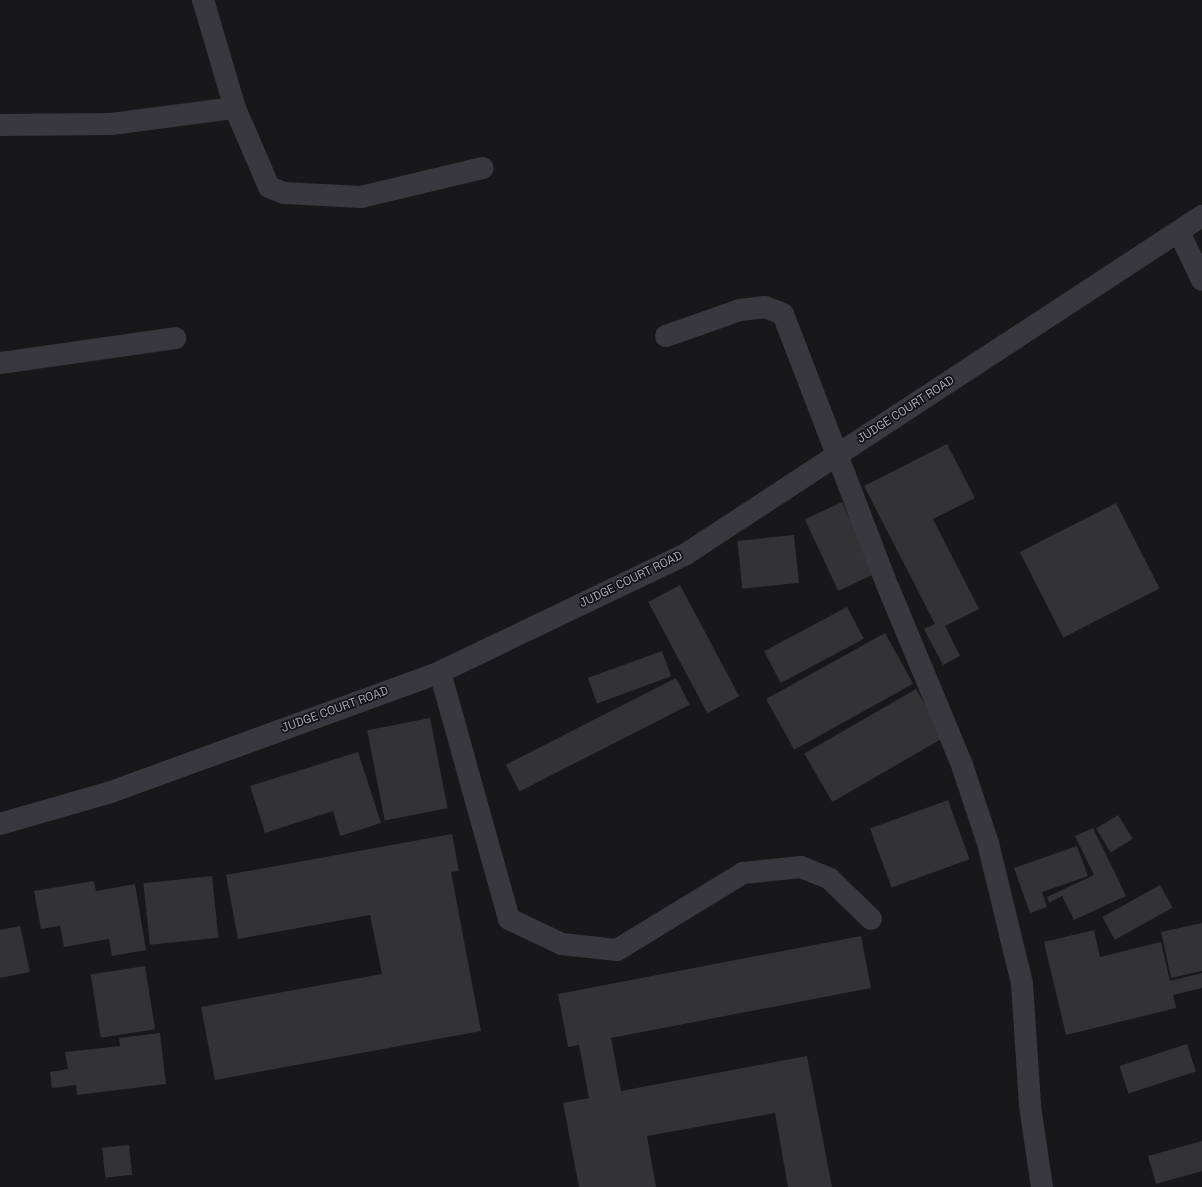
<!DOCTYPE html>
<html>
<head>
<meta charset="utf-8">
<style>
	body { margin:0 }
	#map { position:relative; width:1202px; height:1187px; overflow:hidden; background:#181719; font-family:"Space Grotesk",sans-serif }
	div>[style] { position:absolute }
	.building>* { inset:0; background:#333235; transform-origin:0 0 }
	.minor>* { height:22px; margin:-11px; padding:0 11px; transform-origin:11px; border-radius:11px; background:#39383e }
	span { translate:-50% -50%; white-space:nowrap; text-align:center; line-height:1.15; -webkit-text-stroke:3.5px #131214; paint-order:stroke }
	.street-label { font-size:12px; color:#a9a9b9 }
</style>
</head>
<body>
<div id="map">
	<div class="building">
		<div style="clip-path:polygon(947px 444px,975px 498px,933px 519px,979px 609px,945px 626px,960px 656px,943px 665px,924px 629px,935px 624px,864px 486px)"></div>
		<div style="left:842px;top:502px;width:79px;height:41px;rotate:65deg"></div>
		<div style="left:1116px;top:503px;width:96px;height:108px;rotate:63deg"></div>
		<div style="left:794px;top:535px;width:48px;height:57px;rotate:84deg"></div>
		<div style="left:680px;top:585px;width:126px;height:36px;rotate:62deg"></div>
		<div style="left:847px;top:607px;width:36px;height:94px;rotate:62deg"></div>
		<div style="left:885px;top:633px;width:58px;height:136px;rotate:61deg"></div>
		<div style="left:662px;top:651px;width:27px;height:79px;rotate:70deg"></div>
		<div style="left:676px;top:678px;width:30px;height:191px;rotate:63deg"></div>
		<div style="left:916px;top:689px;width:56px;height:129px;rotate:60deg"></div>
		<div style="left:430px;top:718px;width:92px;height:64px;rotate:79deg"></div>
		<div style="clip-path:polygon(358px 752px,381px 823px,340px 836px,333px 811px,265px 833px,250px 786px)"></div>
		<div style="left:948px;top:800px;width:63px;height:83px;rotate:70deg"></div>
		<div style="left:1118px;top:815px;width:28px;height:26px;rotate:58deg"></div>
		<div style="clip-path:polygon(1093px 828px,1126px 896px,1074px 920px,1062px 896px,1049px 903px,1047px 897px,1094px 875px,1075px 836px)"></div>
		<div style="clip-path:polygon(452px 834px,459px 871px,451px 872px,481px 1031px,215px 1080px,201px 1007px,382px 974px,370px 915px,238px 939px,226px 875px)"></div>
		<div style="clip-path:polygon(1077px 846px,1088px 876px,1042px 892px,1047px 907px,1030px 913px,1014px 868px)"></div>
		<div style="left:212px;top:876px;width:62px;height:69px;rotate:84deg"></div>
		<div style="clip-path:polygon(94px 881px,96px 891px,135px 884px,146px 950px,112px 956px,109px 939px,64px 947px,60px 926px,41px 929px,34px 891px)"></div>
		<div style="left:1160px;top:885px;width:26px;height:66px;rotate:61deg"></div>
		<div style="clip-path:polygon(1202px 923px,1202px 971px,1171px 978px,1161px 932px)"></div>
		<div style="clip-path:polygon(20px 926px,30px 972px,0 978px,0 930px)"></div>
		<div style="clip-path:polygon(1094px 930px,1100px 957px,1161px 942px,1170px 981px,1202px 973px,1202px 988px,1173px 995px,1176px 1008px,1066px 1035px,1044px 942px)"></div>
		<div style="clip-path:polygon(861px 936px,871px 988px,611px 1038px,621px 1091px,807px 1056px,832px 1187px,788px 1187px,775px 1113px,647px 1136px,656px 1187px,579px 1187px,563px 1103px,589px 1098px,579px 1045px,568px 1047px,558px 994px)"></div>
		<div style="left:145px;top:966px;width:64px;height:55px;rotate:81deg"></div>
		<div style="clip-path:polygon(160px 1033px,166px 1084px,77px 1095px,76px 1085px,52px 1088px,50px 1072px,68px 1069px,65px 1052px,120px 1046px,119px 1038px)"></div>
		<div style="left:1187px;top:1044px;width:29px;height:71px;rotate:72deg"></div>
		<div style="clip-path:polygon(1202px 1141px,1202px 1171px,1156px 1184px,1148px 1156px)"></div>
		<div style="left:129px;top:1145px;width:30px;height:27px;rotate:84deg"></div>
	</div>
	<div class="minor">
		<div style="left:203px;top:0;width:113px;rotate:73.5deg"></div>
		<div style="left:235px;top:108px;width:86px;rotate:66.7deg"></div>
		<div style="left:269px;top:187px;width:16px;rotate:22deg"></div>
		<div style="left:284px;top:193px;width:77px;rotate:3deg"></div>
		<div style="left:361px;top:197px;width:125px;rotate:-13.4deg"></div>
		<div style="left:0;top:125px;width:111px;rotate:-0.5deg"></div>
		<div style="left:111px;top:124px;width:125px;rotate:-7.4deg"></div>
		<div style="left:1179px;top:232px;width:53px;rotate:64.4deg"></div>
		<div style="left:666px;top:336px;width:78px;rotate:-19.4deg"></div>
		<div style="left:740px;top:310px;width:25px;rotate:-7deg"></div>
		<div style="left:765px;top:307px;width:19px;rotate:21deg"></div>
		<div style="left:783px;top:314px;width:292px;rotate:69deg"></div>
		<div style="left:888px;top:587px;width:190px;rotate:67.4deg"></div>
		<div style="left:961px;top:762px;width:85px;rotate:71.6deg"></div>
		<div style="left:988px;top:843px;width:145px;rotate:76.4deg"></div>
		<div style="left:1022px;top:984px;width:122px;rotate:86.2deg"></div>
		<div style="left:1030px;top:1106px;width:82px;rotate:81.6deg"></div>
		<div style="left:0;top:363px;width:177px;rotate:-8.1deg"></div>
		<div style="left:440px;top:672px;width:256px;rotate:74.4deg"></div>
		<div style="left:509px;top:919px;width:59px;rotate:25.3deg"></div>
		<div style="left:562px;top:944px;width:55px;rotate:6.2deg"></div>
		<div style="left:617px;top:950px;width:148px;rotate:-31.4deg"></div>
		<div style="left:743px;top:873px;width:58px;rotate:-5.9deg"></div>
		<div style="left:801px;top:867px;width:31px;rotate:22deg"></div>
		<div style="left:830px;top:879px;width:57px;rotate:44.3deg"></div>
		<div style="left:0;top:824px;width:116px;rotate:-16.1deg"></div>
		<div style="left:111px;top:792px;width:350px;rotate:-20deg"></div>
		<div style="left:440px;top:672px;width:273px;rotate:-25.6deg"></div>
		<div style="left:686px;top:554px;width:617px;rotate:-33.23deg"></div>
	</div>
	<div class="street-label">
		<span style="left:906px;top:410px;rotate:-33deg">JUDGE COURT ROAD</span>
		<span style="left:631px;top:580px;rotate:-26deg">JUDGE COURT ROAD</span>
		<span style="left:335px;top:710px;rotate:-20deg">JUDGE COURT ROAD</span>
	</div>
</div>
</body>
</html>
